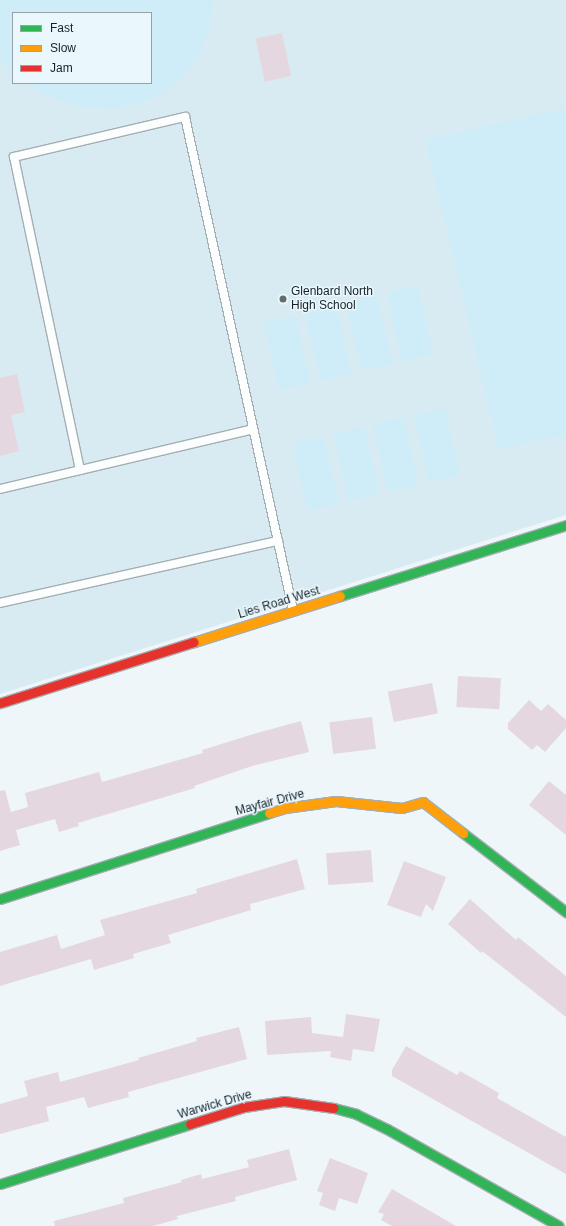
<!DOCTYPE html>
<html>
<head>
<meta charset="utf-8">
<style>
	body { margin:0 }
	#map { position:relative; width:566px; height:1226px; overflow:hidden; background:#eef6f9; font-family:Helvetica,sans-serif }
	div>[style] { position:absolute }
	.built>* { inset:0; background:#d9ebf2 }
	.green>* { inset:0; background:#ceedf9; transform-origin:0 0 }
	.building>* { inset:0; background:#e5d7e0; transform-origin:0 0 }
	.roads { filter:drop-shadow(1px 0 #a4aeb2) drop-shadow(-1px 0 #a4aeb2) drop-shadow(0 1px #a4aeb2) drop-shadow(0 -1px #a4aeb2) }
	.lane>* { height:8px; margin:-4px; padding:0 4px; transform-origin:4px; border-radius:4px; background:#fcfefe }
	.fast>* { height:9px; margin:-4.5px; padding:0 4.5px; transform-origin:4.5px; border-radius:4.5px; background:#30b455 }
	.slow>* { height:9px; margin:-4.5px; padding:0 4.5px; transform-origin:4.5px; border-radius:4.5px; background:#ff9f0a }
	.jam>* { height:9px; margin:-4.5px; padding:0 4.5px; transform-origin:4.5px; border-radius:4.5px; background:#e5322d }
	.dots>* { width:11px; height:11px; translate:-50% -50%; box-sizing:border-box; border:2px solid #eaf7fd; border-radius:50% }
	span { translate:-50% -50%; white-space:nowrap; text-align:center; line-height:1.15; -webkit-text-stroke:3px #eaf7fd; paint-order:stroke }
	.poi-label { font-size:12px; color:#152227 }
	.left { translate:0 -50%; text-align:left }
	.street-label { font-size:12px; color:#152227 }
	.legend { position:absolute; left:12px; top:12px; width:140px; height:72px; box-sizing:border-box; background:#eaf7fd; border:1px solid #95a2a7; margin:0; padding:5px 7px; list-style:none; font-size:12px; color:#152227 }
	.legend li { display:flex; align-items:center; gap:8px; height:20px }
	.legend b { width:20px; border:1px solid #95a2a7 }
</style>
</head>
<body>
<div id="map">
	<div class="built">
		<div style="clip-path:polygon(evenodd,0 0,566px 0,566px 515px,0 694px,0 0,13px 13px,151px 13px,151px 83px,13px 83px,13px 13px)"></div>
	</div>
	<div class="green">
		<div style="clip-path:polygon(0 0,214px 0,208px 33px,199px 54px,183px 76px,164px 93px,141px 103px,112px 109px,80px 107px,42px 94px,26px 83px,151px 83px,151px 13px,13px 13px,13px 72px,0 58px)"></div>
		<div style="clip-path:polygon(564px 108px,566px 118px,566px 434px,499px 450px,425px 140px)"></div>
		<div style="left:418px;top:286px;width:70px;height:32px;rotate:78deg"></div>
		<div style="left:377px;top:296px;width:69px;height:32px;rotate:77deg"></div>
		<div style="left:336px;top:306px;width:69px;height:32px;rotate:77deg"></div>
		<div style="left:295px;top:315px;width:69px;height:32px;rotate:77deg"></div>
		<div style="left:445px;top:408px;width:69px;height:32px;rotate:77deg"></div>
		<div style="left:404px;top:417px;width:70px;height:32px;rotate:78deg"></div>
		<div style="left:364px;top:426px;width:69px;height:32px;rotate:77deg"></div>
		<div style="left:323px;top:436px;width:69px;height:32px;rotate:77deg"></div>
	</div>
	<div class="building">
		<div style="left:282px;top:33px;width:44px;height:27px;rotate:78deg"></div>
		<div style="clip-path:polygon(17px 374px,25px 412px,11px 415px,19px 451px,0 456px,0 378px)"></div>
		<div style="left:458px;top:676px;width:43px;height:31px;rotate:3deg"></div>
		<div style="left:432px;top:683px;width:31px;height:45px;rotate:79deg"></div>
		<div style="clip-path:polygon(529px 700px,541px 711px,548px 704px,566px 720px,566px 728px,545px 752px,537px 745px,532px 750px,508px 729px,508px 723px)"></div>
		<div style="left:372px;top:717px;width:32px;height:43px;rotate:83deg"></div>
		<div style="clip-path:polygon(301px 721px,309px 752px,252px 766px,194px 786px,195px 788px,78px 823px,79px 826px,59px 832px,55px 819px,16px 830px,20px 845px,0 851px,0 791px,5px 790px,11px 812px,28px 807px,25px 793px,99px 772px,102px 782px,203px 753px,202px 750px,257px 733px)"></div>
		<div style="clip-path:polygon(549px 781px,566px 795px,566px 835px,529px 805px)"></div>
		<div style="left:371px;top:850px;width:32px;height:45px;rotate:86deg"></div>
		<div style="clip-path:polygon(297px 859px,305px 889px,250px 904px,251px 910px,168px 935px,171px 943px,133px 954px,134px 958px,94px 970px,91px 959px,0 986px,0 952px,57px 935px,61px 949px,105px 935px,100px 920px,197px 893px,196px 889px)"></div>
		<div style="clip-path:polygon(404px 861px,446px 877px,433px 911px,426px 904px,421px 917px,387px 905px)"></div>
		<div style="clip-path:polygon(470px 899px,516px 940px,518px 937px,566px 976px,566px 1017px,482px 951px,481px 953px,448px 924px)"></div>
		<div style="clip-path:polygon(346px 1014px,380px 1019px,374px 1052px,353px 1049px,351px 1061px,330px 1057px,331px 1051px,267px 1055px,265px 1021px,311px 1017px,312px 1033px,343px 1037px)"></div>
		<div style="clip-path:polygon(239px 1027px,247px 1059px,128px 1092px,129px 1097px,88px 1108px,84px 1097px,46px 1107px,49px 1121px,0 1134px,0 1104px,28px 1096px,24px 1081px,58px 1072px,60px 1082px,139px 1060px,138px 1058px,197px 1041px,196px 1038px)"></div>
		<div style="clip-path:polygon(406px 1046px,457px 1075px,460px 1071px,499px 1093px,497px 1098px,566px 1137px,566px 1174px,392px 1076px,392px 1070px)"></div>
		<div style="clip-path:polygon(289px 1149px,297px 1180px,235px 1197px,236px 1201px,177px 1216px,178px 1219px,153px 1226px,55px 1226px,54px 1221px,124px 1203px,123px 1198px,182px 1182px,181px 1180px,201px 1174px,202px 1179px,249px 1167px,247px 1160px)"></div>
		<div style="clip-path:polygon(330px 1158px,368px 1173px,357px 1204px,339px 1198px,335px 1211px,319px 1205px,323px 1193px,317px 1191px)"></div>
		<div style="clip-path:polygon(392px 1189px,456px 1226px,392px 1226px,381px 1220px,384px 1214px,378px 1212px)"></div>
	</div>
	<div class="roads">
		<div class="lane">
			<div style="left:80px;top:470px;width:320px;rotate:-101.9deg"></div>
			<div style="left:14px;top:157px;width:176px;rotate:-13.2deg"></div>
			<div style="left:185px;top:117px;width:505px;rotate:77.64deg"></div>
			<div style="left:0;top:489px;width:260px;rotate:-13.3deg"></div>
			<div style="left:0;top:603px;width:285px;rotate:-12.6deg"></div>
		</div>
		<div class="fast">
			<div style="left:340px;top:596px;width:237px;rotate:-17.4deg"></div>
			<div style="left:463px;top:833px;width:130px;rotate:37.5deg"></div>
			<div style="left:0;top:899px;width:282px;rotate:-17.7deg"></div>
			<div style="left:334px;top:1108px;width:23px;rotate:15deg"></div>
			<div style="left:356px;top:1114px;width:34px;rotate:26deg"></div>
			<div style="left:387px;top:1129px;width:197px;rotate:29.4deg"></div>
			<div style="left:0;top:1184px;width:199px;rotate:-17.5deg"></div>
		</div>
		<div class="slow">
			<div style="left:194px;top:642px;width:153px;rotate:-17.5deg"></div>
			<div style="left:269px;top:813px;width:17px;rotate:-17deg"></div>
			<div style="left:285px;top:808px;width:51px;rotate:-7.8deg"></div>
			<div style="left:336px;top:801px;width:66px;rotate:6.1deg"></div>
			<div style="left:402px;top:808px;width:22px;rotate:-16deg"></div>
			<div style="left:423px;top:802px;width:51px;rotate:37.8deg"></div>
		</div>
		<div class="jam">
			<div style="left:0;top:703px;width:203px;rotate:-17.5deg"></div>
			<div style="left:190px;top:1124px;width:57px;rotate:-17.5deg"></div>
			<div style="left:244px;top:1107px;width:40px;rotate:-8.5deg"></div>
			<div style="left:284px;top:1101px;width:50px;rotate:8deg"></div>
		</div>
	</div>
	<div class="dots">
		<div style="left:283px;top:299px;background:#616c70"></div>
	</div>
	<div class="poi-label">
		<span class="left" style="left:291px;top:299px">Glenbard North<br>High School</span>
	</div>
	<div class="street-label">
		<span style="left:279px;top:603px;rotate:-17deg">Lies Road West</span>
		<span style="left:270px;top:803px;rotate:-15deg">Mayfair Drive</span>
		<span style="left:215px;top:1105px;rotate:-16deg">Warwick Drive</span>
	</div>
	<ul class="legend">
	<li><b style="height:5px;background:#30b455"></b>Fast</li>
	<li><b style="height:5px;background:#ff9f0a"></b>Slow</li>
	<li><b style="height:5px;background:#e5322d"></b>Jam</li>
	</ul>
</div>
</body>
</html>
